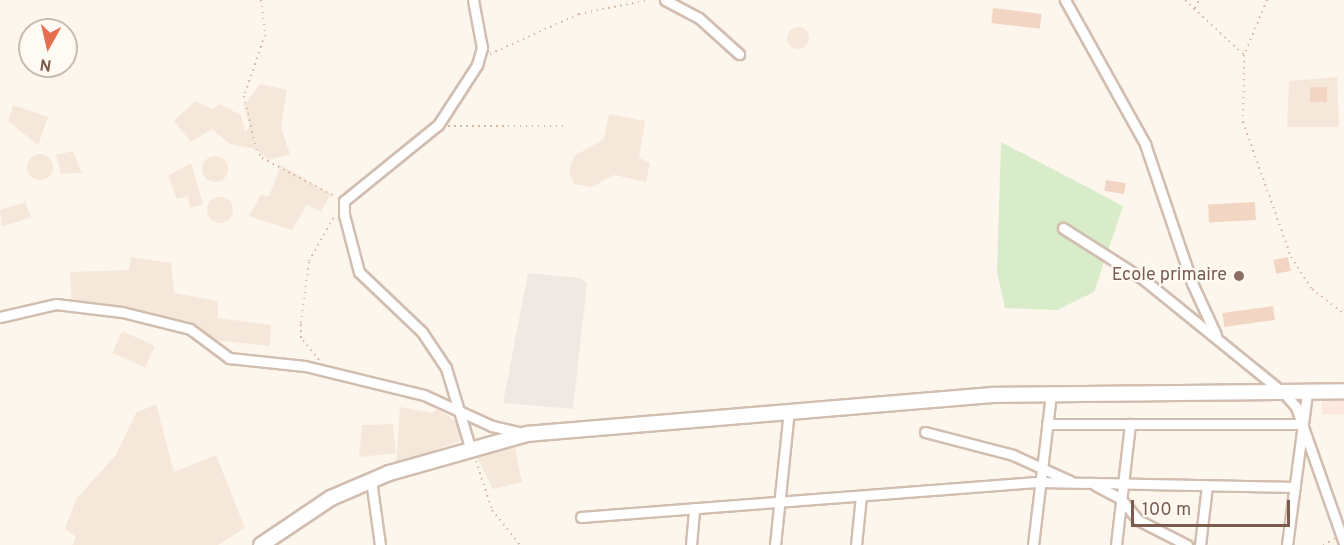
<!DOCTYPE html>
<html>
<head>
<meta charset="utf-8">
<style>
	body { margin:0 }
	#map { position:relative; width:1344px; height:545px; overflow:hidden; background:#fdf6ec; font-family:Overpass,sans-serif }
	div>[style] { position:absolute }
	.residential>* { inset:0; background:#f5e8da; transform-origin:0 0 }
	.round { border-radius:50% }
	.commercial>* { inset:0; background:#fde8e0; transform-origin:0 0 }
	.industrial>* { inset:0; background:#efe9e4 }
	.green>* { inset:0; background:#d8ecc9 }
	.building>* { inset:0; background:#f3d5c3; transform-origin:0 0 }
	.path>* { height:2px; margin-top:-1px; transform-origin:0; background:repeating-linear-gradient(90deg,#d9b8a5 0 1.5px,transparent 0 6px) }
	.roads { filter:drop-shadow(2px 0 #d1beb0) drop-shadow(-2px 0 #d1beb0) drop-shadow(0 2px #d1beb0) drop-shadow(0 -2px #d1beb0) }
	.street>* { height:9px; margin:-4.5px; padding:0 4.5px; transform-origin:4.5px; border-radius:4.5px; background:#fff }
	.secondary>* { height:14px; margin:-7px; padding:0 7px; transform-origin:7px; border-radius:7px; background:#fff }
	.dots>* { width:16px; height:16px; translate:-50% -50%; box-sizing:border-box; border:3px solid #fffaf3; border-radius:50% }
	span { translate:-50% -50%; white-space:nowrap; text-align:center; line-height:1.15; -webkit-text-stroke:4.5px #fffaf3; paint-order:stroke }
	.education-label { font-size:18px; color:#785e54 }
	.right { translate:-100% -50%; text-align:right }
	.north { position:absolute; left:18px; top:18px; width:60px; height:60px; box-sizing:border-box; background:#fffaf3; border:2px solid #cabbb1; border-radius:50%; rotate:188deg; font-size:16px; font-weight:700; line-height:24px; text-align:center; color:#7a5c4d }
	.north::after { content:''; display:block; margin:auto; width:21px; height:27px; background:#e76f51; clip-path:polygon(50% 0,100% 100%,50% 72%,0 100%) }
	.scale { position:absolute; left:1131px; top:500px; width:159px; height:27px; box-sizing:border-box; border:3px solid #7a5c4d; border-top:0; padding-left:8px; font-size:18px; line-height:21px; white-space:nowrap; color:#7a5c4d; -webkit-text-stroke:4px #fffaf3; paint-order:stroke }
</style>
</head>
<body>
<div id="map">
	<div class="residential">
		<div class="round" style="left:787px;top:27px;width:22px;height:22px"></div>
		<div style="clip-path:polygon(1337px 77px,1339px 127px,1287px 127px,1289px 81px)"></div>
		<div style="clip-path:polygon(260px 84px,287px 90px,281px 128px,290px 154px,268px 160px,256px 149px,230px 144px,212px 129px,191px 142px,174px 121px,195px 101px,212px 109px,219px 104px,241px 115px,245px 132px,250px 127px,244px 106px)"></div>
		<div style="clip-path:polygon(13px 105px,48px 117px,38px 145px,8px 121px)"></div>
		<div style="clip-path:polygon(609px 114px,645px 121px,639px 158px,650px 163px,646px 182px,614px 175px,592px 187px,574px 184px,569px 171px,574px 156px,604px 139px)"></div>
		<div style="clip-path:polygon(73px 151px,82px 173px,61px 174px,56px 155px)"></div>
		<div class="round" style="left:27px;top:154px;width:26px;height:26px"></div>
		<div class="round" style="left:202px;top:156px;width:26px;height:26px"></div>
		<div style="clip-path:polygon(191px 163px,203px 204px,190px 208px,188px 196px,177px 199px,168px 176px)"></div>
		<div style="clip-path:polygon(281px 165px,331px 194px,321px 212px,307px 204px,292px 230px,249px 216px,261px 195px,269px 196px)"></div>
		<div class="round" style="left:207px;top:197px;width:26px;height:26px"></div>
		<div style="clip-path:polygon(25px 202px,31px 217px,2px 227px,0 210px)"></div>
		<div style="clip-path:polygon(131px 257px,171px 263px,174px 293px,218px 301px,218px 318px,271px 325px,270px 346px,201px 339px,187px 328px,72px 306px,70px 272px,129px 270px)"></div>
		<div style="left:122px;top:331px;width:36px;height:24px;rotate:24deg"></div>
		<div style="clip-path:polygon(156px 404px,174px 472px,216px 455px,245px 528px,218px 545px,72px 545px,76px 537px,65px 528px,77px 498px,116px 455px,136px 413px)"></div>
		<div style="clip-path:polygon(400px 407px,433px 413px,437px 409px,456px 421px,463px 440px,396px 464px)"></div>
		<div style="clip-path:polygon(393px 424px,396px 453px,359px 457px,362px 425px)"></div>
		<div style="clip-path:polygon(515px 448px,522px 482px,493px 489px,477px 457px)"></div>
	</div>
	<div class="commercial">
		<div style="left:1344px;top:391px;width:23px;height:22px;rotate:90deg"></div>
	</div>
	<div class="industrial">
		<div style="clip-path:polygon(528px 273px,581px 278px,587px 284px,573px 409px,503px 403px)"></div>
	</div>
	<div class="green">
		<div style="clip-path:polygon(1001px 142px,1123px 206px,1094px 292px,1057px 310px,1005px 308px,997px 272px)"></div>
	</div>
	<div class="building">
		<div style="left:993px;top:8px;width:49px;height:15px;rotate:7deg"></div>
		<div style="left:1310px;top:87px;width:17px;height:15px"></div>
		<div style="left:1106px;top:180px;width:20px;height:11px;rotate:9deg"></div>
		<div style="left:1255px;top:202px;width:18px;height:47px;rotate:87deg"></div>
		<div style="left:1288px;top:257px;width:14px;height:15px;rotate:78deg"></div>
		<div style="left:1273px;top:306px;width:14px;height:51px;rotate:82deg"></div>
	</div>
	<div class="path">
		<div style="left:261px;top:0;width:35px;rotate:83deg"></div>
		<div style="left:265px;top:35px;width:65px;rotate:109deg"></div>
		<div style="left:244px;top:96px;width:54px;rotate:77.2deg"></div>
		<div style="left:256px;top:149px;width:11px;rotate:56deg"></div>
		<div style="left:262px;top:158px;width:84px;rotate:27.8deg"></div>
		<div style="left:1185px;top:0;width:81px;rotate:43deg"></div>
		<div style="left:1267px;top:0;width:60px;rotate:112.7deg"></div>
		<div style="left:1244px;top:55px;width:67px;rotate:90.9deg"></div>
		<div style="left:1243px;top:122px;width:143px;rotate:70.4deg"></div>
		<div style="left:1291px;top:257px;width:38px;rotate:57deg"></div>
		<div style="left:1312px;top:289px;width:41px;rotate:38deg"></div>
		<div style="left:1195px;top:8px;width:9px;rotate:-63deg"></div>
		<div style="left:490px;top:54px;width:98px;rotate:-24.2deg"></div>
		<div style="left:579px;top:14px;width:70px;rotate:-11.5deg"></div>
		<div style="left:448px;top:126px;width:120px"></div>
		<div style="left:319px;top:360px;width:28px;rotate:-129deg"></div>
		<div style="left:301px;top:338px;width:15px;rotate:-90deg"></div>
		<div style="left:301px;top:323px;width:63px;rotate:-82.6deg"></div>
		<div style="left:309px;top:261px;width:53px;rotate:-60.5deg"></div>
		<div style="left:476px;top:461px;width:52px;rotate:71.9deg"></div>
		<div style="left:492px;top:510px;width:45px;rotate:51.3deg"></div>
		<div style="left:1323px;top:545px;width:13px;rotate:-29deg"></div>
	</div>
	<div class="roads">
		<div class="street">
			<div style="left:665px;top:0;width:38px;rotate:28deg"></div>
			<div style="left:699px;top:18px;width:54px;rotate:42deg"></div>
			<div style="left:1065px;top:0;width:165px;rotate:60.9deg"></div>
			<div style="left:1145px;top:144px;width:147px;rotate:71.3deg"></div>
			<div style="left:1192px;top:283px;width:57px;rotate:65.2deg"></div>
			<div style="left:1063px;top:228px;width:95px;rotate:32.5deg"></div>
			<div style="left:1143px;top:279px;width:181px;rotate:39deg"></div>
			<div style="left:1284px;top:393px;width:18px;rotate:49deg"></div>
			<div style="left:1296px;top:407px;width:144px;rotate:70.6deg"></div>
			<div style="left:0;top:317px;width:57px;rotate:-13.1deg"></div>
			<div style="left:56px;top:304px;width:66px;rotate:6.9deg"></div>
			<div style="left:122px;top:312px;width:70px;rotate:14deg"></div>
			<div style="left:190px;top:329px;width:49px;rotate:36.6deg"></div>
			<div style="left:229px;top:358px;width:76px;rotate:6deg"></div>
			<div style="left:305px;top:366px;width:122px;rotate:13.7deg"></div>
			<div style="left:424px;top:395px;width:75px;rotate:24.5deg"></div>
			<div style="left:492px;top:426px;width:31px;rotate:13deg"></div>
			<div style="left:1047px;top:424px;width:255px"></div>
			<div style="left:925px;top:432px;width:91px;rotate:14.6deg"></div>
			<div style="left:1013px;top:455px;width:63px;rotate:24.5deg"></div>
			<div style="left:470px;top:447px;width:83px;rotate:-106.9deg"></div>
			<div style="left:446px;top:368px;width:43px;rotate:-123.7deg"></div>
			<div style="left:422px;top:332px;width:87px;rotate:-136.4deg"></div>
			<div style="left:359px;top:272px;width:59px;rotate:-104.7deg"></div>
			<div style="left:344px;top:215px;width:14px;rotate:-90deg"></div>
			<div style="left:344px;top:201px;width:121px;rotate:-39deg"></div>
			<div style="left:438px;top:125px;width:72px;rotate:-57deg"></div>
			<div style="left:477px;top:65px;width:18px;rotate:-74deg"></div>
			<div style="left:482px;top:48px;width:49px;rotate:-100.6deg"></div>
			<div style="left:371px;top:480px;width:66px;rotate:82.1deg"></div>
			<div style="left:1095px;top:485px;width:30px;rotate:28deg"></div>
			<div style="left:1121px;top:499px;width:27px;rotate:51deg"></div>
			<div style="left:1138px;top:520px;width:55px;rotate:27deg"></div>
			<div style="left:581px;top:517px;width:460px;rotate:-4.4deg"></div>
			<div style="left:1040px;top:482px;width:255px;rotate:1.1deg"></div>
			<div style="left:691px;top:545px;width:37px;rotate:-85deg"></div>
			<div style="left:775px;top:545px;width:136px;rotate:-84.1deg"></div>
			<div style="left:856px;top:545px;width:49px;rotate:-84.2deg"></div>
			<div style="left:1033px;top:545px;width:152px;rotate:-83.2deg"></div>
			<div style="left:1116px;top:545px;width:122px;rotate:-83.4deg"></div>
			<div style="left:1200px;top:545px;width:60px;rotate:-83.3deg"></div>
			<div style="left:1287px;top:545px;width:153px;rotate:-82.5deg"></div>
		</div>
		<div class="secondary">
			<div style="left:261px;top:545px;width:84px;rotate:-33.9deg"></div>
			<div style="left:331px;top:498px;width:63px;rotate:-23.3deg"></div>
			<div style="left:389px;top:473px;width:143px;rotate:-15.8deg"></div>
			<div style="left:527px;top:434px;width:466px;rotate:-4.8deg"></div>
			<div style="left:991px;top:395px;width:353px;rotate:-0.6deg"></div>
		</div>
	</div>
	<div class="dots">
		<div style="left:1239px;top:276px;background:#8d6e63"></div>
	</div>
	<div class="education-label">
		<span class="right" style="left:1227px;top:276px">Ecole primaire</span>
	</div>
	<div class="north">N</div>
	<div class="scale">100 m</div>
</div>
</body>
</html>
